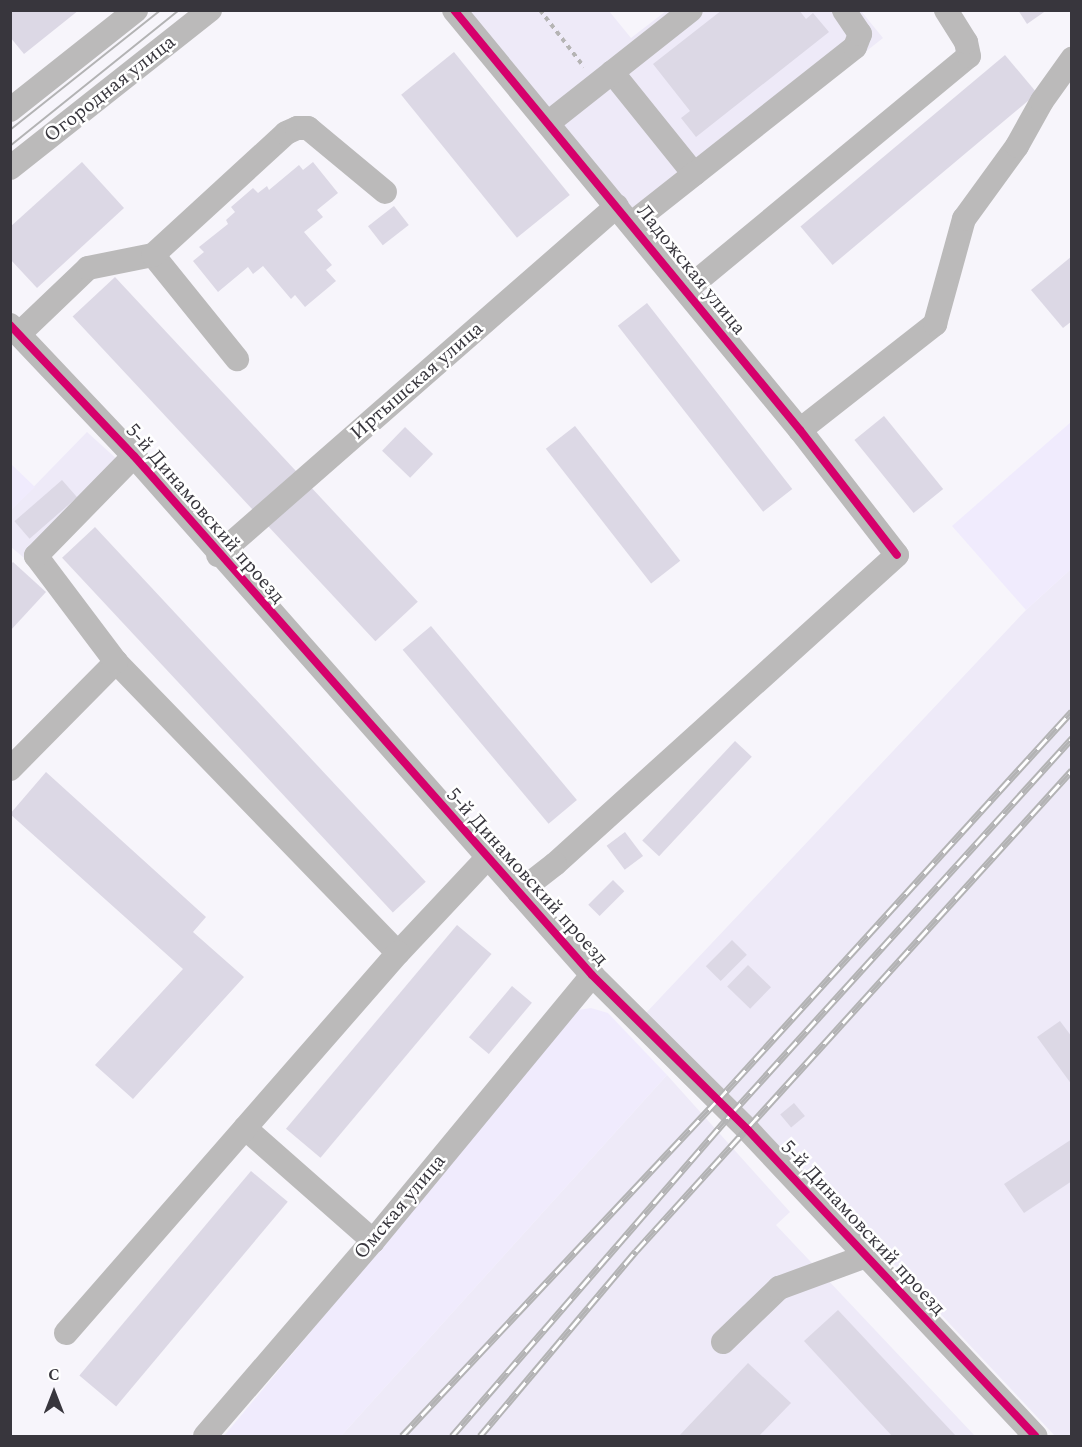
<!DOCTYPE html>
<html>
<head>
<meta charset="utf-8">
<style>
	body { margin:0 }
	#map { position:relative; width:1082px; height:1447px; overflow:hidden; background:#f7f5fb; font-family:Spectral,serif }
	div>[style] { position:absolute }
	.built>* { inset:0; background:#eeeaf8 }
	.green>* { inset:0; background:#f0ebfd }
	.building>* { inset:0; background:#dcd8e5; transform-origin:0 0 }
	.path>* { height:4px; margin-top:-2px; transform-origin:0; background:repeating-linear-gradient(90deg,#b5b4b4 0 4.5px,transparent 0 9px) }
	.minor>* { height:24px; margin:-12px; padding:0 12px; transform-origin:12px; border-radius:12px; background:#bbbaba }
	.tram>* { height:1.5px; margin:-0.75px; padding:0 0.75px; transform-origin:0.75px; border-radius:0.75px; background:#b3b3b4 }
	.rail>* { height:7px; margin-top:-3.5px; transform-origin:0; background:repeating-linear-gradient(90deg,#fff 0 14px,#b3b3b4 0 28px); box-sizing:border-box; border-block:2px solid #b3b3b4 }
	.cycleway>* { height:8px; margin:-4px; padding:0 4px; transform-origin:4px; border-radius:4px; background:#d6006c }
	span { translate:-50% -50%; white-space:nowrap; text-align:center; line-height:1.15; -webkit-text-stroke:5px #fff; paint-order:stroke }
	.street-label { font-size:20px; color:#38363d }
	.frame { position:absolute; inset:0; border:12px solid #38363d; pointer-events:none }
	.north { position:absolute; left:24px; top:1363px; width:60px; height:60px; -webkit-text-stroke:4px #fff; paint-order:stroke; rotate:0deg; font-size:16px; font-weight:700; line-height:24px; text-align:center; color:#38363d }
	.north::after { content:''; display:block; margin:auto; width:21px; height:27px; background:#38363d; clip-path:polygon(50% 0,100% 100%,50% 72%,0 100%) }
</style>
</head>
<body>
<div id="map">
	<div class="built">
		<div style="clip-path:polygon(470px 11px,609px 11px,631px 38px,666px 11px,861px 11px,883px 38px,642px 228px)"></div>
		<div style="clip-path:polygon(87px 432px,130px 471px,35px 567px,11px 547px,11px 510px)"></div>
		<div style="clip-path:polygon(1071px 569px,1071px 1436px,1055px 1436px,886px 1256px,645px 1014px,1026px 610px)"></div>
		<div style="clip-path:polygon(667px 1075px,790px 1212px,776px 1225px,975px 1436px,341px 1436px)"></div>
	</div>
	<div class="green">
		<div style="clip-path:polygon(1071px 422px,1071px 569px,1026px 610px,952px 526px)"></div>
		<div style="clip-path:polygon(10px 463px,35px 487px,11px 510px,10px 510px)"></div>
		<div style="clip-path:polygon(591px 1008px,608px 1013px,667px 1075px,341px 1436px,224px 1436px,578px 1010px)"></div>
	</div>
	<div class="building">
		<div style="clip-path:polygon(10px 10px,79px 10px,24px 54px,10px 37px)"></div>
		<div style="clip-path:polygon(722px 10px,799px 10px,806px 19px,813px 13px,829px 32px,696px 137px,681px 118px,690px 111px,653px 64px)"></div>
		<div style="clip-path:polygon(1018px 10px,1047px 10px,1027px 24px)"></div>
		<div style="left:454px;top:52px;width:184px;height:68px;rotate:51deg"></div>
		<div style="left:1005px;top:55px;width:50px;height:267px;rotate:50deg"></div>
		<div style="clip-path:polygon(82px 162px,124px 208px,37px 288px,10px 259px,10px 227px)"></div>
		<div style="clip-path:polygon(313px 162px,338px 193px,317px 210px,323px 217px,304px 232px,332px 265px,326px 270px,336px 281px,305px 307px,295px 295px,291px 299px,263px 266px,253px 274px,248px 267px,218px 292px,193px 261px,204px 252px,199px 247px,228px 224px,226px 220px,235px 212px,231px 207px,253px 188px,258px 193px,267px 186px,269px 190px,299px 165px,303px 170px)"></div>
		<div style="left:394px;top:206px;width:24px;height:33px;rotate:52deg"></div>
		<div style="clip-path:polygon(1072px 256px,1072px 321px,1063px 328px,1031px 290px)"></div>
		<div style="left:115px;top:277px;width:444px;height:58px;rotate:47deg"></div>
		<div style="left:647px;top:303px;width:236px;height:37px;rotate:52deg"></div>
		<div style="left:884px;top:416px;width:94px;height:38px;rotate:51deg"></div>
		<div style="left:575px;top:426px;width:171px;height:37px;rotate:52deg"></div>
		<div style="left:405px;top:427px;width:39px;height:33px;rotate:44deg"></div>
		<div style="left:62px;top:480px;width:23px;height:63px;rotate:49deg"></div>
		<div style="left:95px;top:527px;width:485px;height:45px;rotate:47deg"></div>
		<div style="clip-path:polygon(13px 562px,46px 592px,10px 631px,10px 565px)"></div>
		<div style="left:431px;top:626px;width:227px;height:37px;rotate:50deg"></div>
		<div style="left:735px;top:741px;width:23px;height:136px;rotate:43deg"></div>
		<div style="clip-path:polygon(46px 772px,206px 917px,193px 932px,244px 977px,133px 1099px,95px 1065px,183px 969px,10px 814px)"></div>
		<div style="left:625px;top:832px;width:30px;height:23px;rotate:53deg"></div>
		<div style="left:613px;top:880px;width:16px;height:35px;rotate:45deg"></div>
		<div style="left:457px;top:925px;width:45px;height:266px;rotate:40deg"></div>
		<div style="left:732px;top:940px;width:21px;height:37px;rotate:45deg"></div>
		<div style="left:748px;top:965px;width:32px;height:30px;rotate:44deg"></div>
		<div style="left:512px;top:986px;width:26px;height:67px;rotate:40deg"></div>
		<div style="clip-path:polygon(1060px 1021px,1072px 1037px,1072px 1085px,1037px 1037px)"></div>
		<div style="left:794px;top:1103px;width:17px;height:18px;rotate:50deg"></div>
		<div style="clip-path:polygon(1072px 1139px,1072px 1181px,1024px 1213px,1004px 1184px)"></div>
		<div style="left:251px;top:1171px;width:48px;height:267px;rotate:40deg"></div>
		<div style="clip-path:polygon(838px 1310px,956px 1436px,892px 1436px,804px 1341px)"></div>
		<div style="clip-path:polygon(748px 1363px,791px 1403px,759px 1436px,679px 1436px)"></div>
	</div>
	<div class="path">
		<div style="left:540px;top:10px;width:72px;rotate:52.3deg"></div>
	</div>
	<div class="minor">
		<div style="left:454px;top:10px;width:544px;rotate:50.52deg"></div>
		<div style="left:800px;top:430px;width:158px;rotate:52.2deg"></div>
		<div style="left:897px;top:555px;width:461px;rotate:137.9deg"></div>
		<div style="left:555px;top:864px;width:46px;rotate:142.1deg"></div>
		<div style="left:612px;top:72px;width:131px;rotate:51.2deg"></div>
		<div style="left:10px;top:110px;width:161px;rotate:-38.4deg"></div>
		<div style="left:548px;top:123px;width:182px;rotate:-38.3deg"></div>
		<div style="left:10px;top:168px;width:255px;rotate:-38.3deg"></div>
		<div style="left:631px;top:224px;width:285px;rotate:-38.3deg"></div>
		<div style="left:855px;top:47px;width:14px;rotate:-69deg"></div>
		<div style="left:860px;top:34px;width:29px;rotate:-124deg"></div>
		<div style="left:153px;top:255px;width:134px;rotate:51.1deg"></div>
		<div style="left:686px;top:290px;width:367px;rotate:-39.6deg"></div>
		<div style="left:969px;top:56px;width:14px;rotate:-102deg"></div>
		<div style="left:966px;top:42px;width:38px;rotate:-122deg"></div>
		<div style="left:10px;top:325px;width:180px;rotate:46.6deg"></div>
		<div style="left:134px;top:456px;width:692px;rotate:48.57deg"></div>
		<div style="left:592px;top:975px;width:220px;rotate:44.8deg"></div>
		<div style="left:748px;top:1130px;width:420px;rotate:46.8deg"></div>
		<div style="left:19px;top:334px;width:95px;rotate:-43.7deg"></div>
		<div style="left:88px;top:268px;width:66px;rotate:-11.3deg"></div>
		<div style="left:153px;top:255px;width:180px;rotate:-42.5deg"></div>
		<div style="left:286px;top:133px;width:12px;rotate:-24deg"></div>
		<div style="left:297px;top:128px;width:11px"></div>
		<div style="left:308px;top:128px;width:100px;rotate:39.7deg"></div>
		<div style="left:800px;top:430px;width:172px;rotate:-38.1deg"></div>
		<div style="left:935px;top:324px;width:109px;rotate:-74.6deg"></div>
		<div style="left:964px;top:219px;width:90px;rotate:-54deg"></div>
		<div style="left:1017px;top:146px;width:51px;rotate:-60.9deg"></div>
		<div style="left:1042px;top:101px;width:52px;rotate:-54.5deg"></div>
		<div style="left:218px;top:555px;width:530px;rotate:-41.18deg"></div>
		<div style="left:116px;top:662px;width:405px;rotate:45.9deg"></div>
		<div style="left:398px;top:953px;width:132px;rotate:-46.8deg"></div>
		<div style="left:10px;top:769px;width:151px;rotate:-45.3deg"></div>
		<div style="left:116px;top:662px;width:133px;rotate:-127deg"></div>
		<div style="left:36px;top:556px;width:140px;rotate:-45.6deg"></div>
		<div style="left:245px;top:1128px;width:171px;rotate:41.4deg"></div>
		<div style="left:66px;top:1333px;width:505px;rotate:-48.86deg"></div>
		<div style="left:723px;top:1342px;width:78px;rotate:-44deg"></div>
		<div style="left:779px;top:1288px;width:93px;rotate:-20.2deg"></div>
		<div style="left:205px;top:1436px;width:257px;rotate:-49.3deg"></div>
		<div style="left:373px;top:1241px;width:345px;rotate:-50.5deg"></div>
	</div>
	<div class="tram">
		<div style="left:10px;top:130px;width:193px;rotate:-38.5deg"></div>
		<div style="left:10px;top:146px;width:217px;rotate:-38.8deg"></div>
	</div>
	<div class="rail">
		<div style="left:402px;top:1436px;width:460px;rotate:-46.8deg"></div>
		<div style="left:717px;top:1101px;width:527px;rotate:-47.69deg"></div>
		<div style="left:452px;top:1436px;width:426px;rotate:-49.1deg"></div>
		<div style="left:731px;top:1114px;width:508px;rotate:-47.79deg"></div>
		<div style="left:480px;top:1436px;width:242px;rotate:-49.9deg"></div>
		<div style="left:636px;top:1251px;width:649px;rotate:-47.81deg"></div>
	</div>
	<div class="cycleway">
		<div style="left:454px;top:10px;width:544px;rotate:50.52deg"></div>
		<div style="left:800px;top:430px;width:158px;rotate:52.2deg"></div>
		<div style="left:10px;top:325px;width:180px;rotate:46.6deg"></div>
		<div style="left:134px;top:456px;width:692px;rotate:48.57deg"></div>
		<div style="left:592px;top:975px;width:220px;rotate:44.8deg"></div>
		<div style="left:748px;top:1130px;width:420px;rotate:46.8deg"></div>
	</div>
	<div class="street-label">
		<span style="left:110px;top:89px;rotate:-38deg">Огородная улица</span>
		<span style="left:691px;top:270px;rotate:51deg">Ладожская улица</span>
		<span style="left:417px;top:381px;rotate:-41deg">Иртышская улица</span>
		<span style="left:205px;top:514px;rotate:49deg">5-й Динамовский проезд</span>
		<span style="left:527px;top:877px;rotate:48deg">5-й Динамовский проезд</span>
		<span style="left:400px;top:1207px;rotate:-50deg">Омская улица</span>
		<span style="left:863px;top:1228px;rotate:47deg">5-й Динамовский проезд</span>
	</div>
	<div class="frame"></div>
	<div class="north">С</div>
</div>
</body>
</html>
